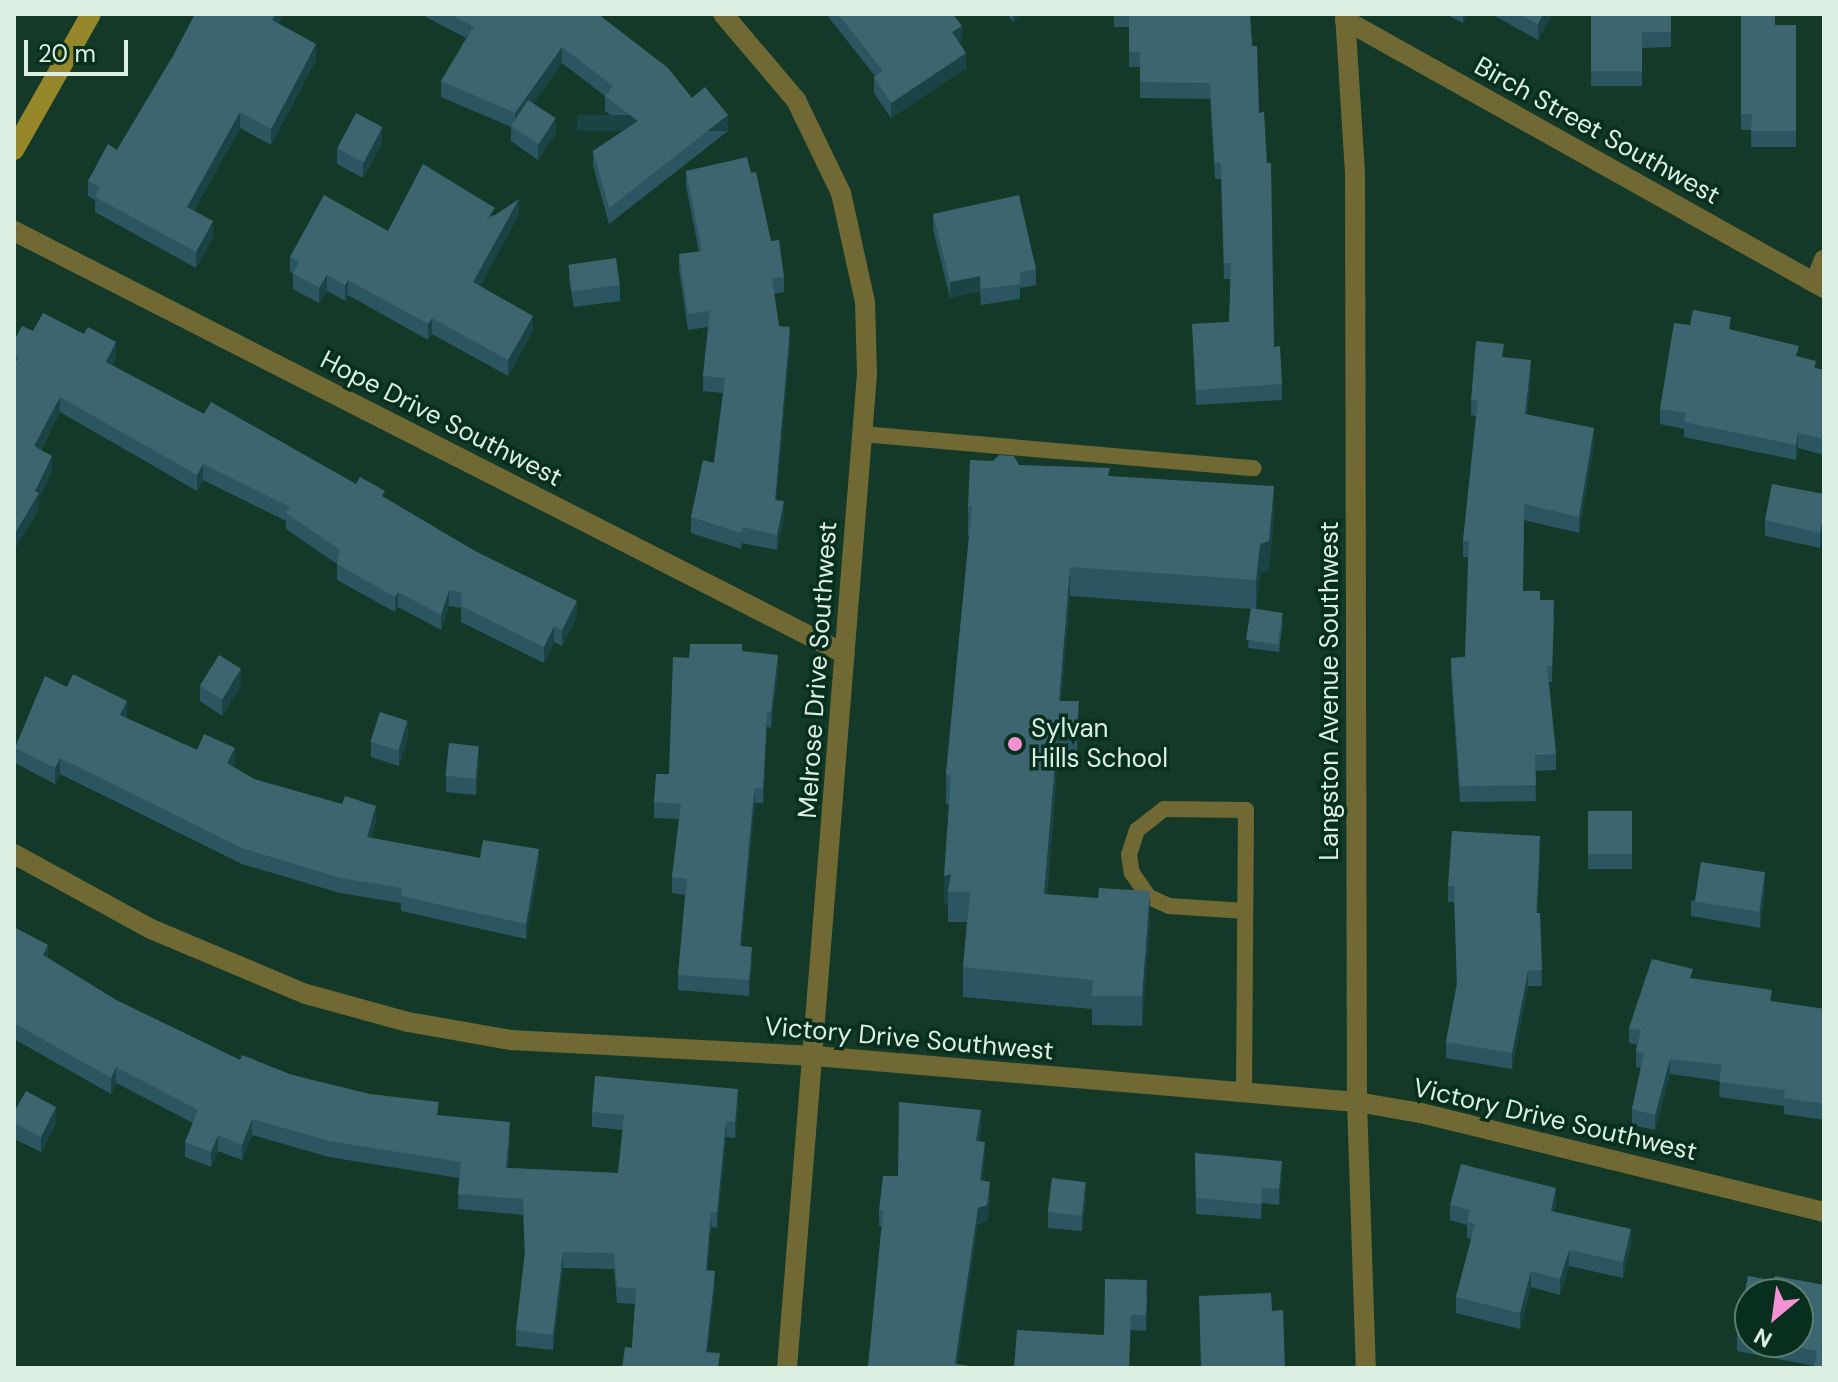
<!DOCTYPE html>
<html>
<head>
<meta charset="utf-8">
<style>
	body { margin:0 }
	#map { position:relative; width:1838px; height:1382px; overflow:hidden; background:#143928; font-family:"DM Sans",sans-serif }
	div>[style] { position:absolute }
	.service>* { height:16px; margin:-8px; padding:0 8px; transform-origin:8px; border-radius:8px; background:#716933 }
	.minor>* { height:20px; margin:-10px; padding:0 10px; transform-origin:10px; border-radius:10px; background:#716933 }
	.secondary>* { height:20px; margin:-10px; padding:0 10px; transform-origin:10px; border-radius:10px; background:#95872a }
	.wall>* { inset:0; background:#2a5561; transform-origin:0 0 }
	.shaded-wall>* { inset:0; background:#194344; transform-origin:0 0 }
	.building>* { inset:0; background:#3d656f; transform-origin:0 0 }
	.dots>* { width:22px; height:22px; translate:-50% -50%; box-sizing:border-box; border:4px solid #082f1e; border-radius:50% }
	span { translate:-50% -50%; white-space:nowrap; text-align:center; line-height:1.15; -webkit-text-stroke:7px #082f1e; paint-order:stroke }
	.street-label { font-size:26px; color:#dbefe3 }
	.poi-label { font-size:26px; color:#dbefe3 }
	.left { translate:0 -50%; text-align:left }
	.frame { position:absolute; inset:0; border:16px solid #dbefe3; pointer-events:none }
	.north { position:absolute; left:1734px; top:1278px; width:80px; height:80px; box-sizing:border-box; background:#082f1e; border:2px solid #5c7c6d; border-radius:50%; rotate:209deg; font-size:22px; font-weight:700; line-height:32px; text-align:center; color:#dbefe3 }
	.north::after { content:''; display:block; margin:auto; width:28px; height:36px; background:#f491d3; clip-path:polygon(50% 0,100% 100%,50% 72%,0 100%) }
	.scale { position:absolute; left:24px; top:40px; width:104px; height:36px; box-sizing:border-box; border:4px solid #dbefe3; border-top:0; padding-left:10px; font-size:24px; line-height:28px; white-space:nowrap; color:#dbefe3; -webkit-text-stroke:6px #082f1e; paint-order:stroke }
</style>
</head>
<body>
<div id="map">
	<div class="service">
		<div style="left:862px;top:434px;width:393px;rotate:5deg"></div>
		<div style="left:1244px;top:1093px;width:283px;rotate:-89.6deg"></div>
		<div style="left:1246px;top:810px;width:82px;rotate:-179.3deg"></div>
		<div style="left:1164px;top:809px;width:34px;rotate:142deg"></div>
		<div style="left:1137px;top:830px;width:26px;rotate:108deg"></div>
		<div style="left:1129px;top:855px;width:18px;rotate:81deg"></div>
		<div style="left:1132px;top:873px;width:29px;rotate:55deg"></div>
		<div style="left:1149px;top:897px;width:22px;rotate:24deg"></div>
		<div style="left:1169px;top:906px;width:76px;rotate:3.8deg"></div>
	</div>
	<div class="minor">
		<div style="left:723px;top:14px;width:113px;rotate:49.7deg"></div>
		<div style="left:796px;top:100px;width:103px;rotate:64.2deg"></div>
		<div style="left:841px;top:193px;width:112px;rotate:77.6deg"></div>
		<div style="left:865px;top:302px;width:72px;rotate:88.4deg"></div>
		<div style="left:867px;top:374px;width:997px;rotate:94.6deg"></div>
		<div style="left:1345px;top:14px;width:160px;rotate:86.4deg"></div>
		<div style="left:1355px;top:174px;width:928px;rotate:89.88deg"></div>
		<div style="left:1357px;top:1102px;width:266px;rotate:88.1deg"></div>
		<div style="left:1345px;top:20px;width:549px;rotate:29.23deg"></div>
		<div style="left:14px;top:231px;width:932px;rotate:26.98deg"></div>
		<div style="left:1815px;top:283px;width:25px;rotate:-69deg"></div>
		<div style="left:14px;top:854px;width:156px;rotate:28.7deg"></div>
		<div style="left:151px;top:929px;width:168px;rotate:22.8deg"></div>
		<div style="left:306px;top:994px;width:106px;rotate:15.4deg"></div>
		<div style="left:408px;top:1022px;width:105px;rotate:9.9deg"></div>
		<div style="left:511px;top:1040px;width:304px;rotate:3deg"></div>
		<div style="left:815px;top:1056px;width:544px;rotate:4.85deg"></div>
		<div style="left:1357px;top:1102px;width:65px;rotate:9.8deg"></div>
		<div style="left:1421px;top:1113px;width:415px;rotate:13.8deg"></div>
	</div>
	<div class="secondary">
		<div style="left:14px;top:150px;width:156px;rotate:-60.5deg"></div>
	</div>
	<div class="wall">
		<div style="clip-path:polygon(195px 14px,284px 14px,278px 24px,316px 60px,271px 145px,240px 128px,194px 211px,213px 237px,196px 268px,95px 212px,95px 200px,88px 196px,88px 181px,117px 150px,173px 56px)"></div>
		<div style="clip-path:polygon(426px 14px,598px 14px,728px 131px,609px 224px,593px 166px,593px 151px,627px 128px,605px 111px,605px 96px,562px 63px,533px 103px,556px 134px,538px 160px,511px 141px,511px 127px,441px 97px,441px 81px,466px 38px,426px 17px)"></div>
		<div style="clip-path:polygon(826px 14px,953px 14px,962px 42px,960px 43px,966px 68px,891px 118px,874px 93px,874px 77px,875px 76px)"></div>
		<div style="clip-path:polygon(1007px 14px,1023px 14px,1013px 22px)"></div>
		<div style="clip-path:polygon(1114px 14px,1250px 14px,1252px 46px,1259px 113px,1274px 347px,1282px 384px,1282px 400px,1196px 405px,1192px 324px,1229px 322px,1231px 279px,1224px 279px,1221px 179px,1215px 179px,1210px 99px,1140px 98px,1140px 67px,1129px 67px,1129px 27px,1114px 27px)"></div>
		<div style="clip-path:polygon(1445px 14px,1468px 14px,1463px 23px)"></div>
		<div style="clip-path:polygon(1491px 14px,1552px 14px,1538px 40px)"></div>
		<div style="clip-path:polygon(1591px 14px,1671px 14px,1671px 47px,1642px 48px,1642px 86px,1591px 86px)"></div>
		<div style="clip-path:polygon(1741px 14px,1775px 25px,1796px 25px,1796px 147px,1751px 147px,1751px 130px,1741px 130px)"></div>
		<div style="clip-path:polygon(382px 143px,363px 178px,337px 164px,337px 148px)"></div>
		<div style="clip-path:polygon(686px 171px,751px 173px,771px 241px,784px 277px,784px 292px,774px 294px,779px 326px,790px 343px,776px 500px,784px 517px,777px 550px,742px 543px,741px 549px,691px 533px,691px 517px,714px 463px,723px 393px,703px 391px,703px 376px,708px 327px,688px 330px,679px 270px,679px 254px,699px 252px,686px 186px)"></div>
		<div style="clip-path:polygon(519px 214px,480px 286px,533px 331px,508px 376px,432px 334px,428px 340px,348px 295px,345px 301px,327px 291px,319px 303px,293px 289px,293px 274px,290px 272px,290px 257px,495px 215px)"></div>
		<div style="clip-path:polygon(933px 214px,1036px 269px,1036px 285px,1020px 288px,1020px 299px,981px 305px,980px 291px,950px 298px,933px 229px)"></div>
		<div style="clip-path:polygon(569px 265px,620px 285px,620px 301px,574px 307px,569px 281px)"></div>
		<div style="clip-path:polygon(1731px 330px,1799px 357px,1816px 368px,1824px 370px,1824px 455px,1798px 448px,1796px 460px,1684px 437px,1684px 429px,1660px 424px,1660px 409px)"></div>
		<div style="clip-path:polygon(14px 341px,116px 358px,112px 366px,204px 414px,385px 498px,577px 616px,562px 646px,554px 642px,544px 663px,461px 622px,461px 608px,449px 606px,441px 630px,398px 607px,395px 612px,337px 580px,337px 564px,286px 529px,286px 521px,203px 480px,197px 491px,60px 412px,41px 450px,52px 471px,39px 498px,39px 509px,14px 550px)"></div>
		<div style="clip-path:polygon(1504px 357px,1531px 375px,1527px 414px,1594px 444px,1579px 533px,1524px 520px,1523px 591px,1540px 600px,1554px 616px,1552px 682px,1549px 682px,1556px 754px,1556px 770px,1535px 771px,1536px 801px,1460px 802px,1451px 674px,1451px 658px,1465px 657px,1468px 557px,1463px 557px,1463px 541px,1476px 416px,1471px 415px,1471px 400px)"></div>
		<div style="clip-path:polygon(1019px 465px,1110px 476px,1274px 515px,1269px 570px,1260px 573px,1256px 609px,1283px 621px,1279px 652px,1248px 648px,1251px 609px,1070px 596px,1061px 701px,1079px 731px,1077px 757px,1058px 757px,1047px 895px,1150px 920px,1142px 1026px,1092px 1025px,1092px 1009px,963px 997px,963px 967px,967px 922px,948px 922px,948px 904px,944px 905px,949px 805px,946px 804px,946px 774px,969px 536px,968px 536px,968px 507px)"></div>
		<div style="clip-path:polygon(1824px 494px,1820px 548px,1765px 536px,1765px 520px)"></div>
		<div style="clip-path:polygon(742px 651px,778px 671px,771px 728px,767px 727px,763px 803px,755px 803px,752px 824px,741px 946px,752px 962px,749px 996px,678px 990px,678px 975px,685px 895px,672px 893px,672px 877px,679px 819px,654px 818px,654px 802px,669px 774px,689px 658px)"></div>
		<div style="clip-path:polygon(241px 685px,222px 716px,200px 701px,200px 686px)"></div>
		<div style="clip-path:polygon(67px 687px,127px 716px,126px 718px,197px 750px,235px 763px,233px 767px,254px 779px,376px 821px,371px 838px,480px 858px,539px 865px,526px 939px,401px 911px,401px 903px,340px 893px,242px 864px,60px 774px,55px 784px,15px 763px,15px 748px)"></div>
		<div style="clip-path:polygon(408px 736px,399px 766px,371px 757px,371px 742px)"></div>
		<div style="clip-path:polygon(479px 761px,476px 795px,446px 792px,446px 776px)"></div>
		<div style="left:1588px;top:811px;width:44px;height:58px"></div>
		<div style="clip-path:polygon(1540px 852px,1537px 913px,1540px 913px,1542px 986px,1528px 986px,1512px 1069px,1446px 1058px,1446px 1042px,1457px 986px,1454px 902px,1448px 902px,1448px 886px)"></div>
		<div style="clip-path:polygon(1765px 888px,1760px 928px,1691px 916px,1691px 901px)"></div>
		<div style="clip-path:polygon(14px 927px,48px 958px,116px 1000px,240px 1060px,439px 1116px,510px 1138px,508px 1168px,618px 1173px,623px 1130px,592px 1127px,592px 1112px,738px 1105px,735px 1138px,726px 1137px,717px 1228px,711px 1227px,707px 1270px,715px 1286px,707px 1352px,720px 1368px,632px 1348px,635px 1304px,617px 1303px,614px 1269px,563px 1268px,553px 1350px,516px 1346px,516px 1330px,525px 1256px,523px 1215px,458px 1209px,459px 1178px,329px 1157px,252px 1135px,242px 1160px,218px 1151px,211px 1167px,185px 1157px,185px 1142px,193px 1123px,116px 1083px,111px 1094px,14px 1039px)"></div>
		<div style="clip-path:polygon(1693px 979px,1772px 1001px,1824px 1009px,1824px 1120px,1784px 1114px,1784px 1106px,1719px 1097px,1720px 1081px,1670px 1074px,1655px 1130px,1632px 1125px,1632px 1109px,1641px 1068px,1636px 1067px,1636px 1051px,1637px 1045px,1629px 1043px,1629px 1028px)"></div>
		<div style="clip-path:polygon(14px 1112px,56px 1123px,41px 1152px,14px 1139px)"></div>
		<div style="clip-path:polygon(981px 1126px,979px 1141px,985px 1157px,982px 1180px,990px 1198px,987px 1221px,978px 1224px,868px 1368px,882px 1226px,879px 1226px,879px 1210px,898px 1176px)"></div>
		<div style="clip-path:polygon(1195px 1153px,1282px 1176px,1279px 1205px,1262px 1203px,1261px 1219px,1196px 1214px)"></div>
		<div style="clip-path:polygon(1086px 1197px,1082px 1231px,1048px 1228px,1048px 1212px)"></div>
		<div style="clip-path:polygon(1556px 1203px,1554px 1212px,1631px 1245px,1623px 1278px,1569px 1266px,1560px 1295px,1531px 1287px,1520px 1329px,1456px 1313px,1456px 1297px,1471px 1239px,1467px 1238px,1467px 1225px,1450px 1220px,1450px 1205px)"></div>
		<div style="clip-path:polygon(evenodd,1748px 1276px,1774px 1281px,1775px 1276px,1824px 1285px,1824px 1368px,1814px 1368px,1814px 1366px,1737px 1351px,1737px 1335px,1748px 1276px,1750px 1294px,1798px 1294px,1798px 1342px,1750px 1342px,1750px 1294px)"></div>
		<div style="clip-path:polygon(1147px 1296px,1146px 1331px,1131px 1330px,1104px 1335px)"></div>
	</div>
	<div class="shaded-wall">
		<div style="clip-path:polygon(275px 14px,284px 14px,272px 36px,272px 20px)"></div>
		<div style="clip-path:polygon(1013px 14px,1023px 14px,1013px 22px)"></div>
		<div style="clip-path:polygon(1463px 14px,1468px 14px,1463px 23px)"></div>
		<div style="clip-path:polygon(1543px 14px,1552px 14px,1538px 40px,1538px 24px)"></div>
		<div style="clip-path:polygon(962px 26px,962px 42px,952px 48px,952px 32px)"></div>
		<div style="clip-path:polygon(316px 44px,316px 60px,271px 145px,271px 129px)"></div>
		<div style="clip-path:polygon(562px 47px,562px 63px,515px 129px,515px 113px)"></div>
		<div style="clip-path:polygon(966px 53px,966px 68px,891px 118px,891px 103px)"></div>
		<div style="clip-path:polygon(240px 112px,240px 128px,187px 223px,187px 207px)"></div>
		<div style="left:728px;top:115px;width:16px;height:151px;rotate:90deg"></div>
		<div style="clip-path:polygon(556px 118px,556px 134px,538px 160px,538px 144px)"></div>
		<div style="clip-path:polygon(382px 127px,382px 143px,363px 178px,363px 162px)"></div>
		<div style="clip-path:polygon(519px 199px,519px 214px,473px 298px,473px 282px)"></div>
		<div style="clip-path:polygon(213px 221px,213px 237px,196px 268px,196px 252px)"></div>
		<div style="clip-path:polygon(327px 275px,327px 291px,319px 303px,319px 288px)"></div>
		<div style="clip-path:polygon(980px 276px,980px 291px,950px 298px,950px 282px)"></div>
		<div style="clip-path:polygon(348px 280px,348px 295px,345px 301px,345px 285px)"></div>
		<div style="clip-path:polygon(533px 316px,533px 331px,508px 376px,508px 360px)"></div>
		<div style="clip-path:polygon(432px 318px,432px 334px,428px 340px,428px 324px)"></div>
		<div style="clip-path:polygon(790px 327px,790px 343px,775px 515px,775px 500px)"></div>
		<div style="clip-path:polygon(116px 342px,116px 358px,106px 378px,106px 362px)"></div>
		<div style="clip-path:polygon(1531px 360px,1531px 375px,1525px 429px,1525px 414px)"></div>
		<div style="clip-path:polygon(60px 397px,60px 412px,34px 462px,34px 446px)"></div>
		<div style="clip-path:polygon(1594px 428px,1594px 444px,1579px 533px,1579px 517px)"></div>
		<div style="clip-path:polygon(1798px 433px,1798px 448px,1796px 460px,1796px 445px)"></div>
		<div style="clip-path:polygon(52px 456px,52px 471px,39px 498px,39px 509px,14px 550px,14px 535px)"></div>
		<div style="clip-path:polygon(203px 464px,203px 480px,197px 491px,197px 475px)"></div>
		<div style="clip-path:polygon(1274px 486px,1274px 515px,1269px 570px,1260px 573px,1256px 610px,1256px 580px,1260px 544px)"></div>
		<div style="clip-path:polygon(784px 501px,784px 517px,777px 550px,777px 535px)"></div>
		<div style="clip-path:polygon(1824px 511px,1824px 527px,1820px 548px,1820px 533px)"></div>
		<div style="clip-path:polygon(1070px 567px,1070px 596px,1059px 730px,1059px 701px)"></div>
		<div style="clip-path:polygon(449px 590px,449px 606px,441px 630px,441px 615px)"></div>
		<div style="clip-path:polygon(398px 592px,398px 607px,395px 612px,395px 597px)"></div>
		<div style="clip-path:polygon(577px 601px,577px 616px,562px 646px,562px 630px)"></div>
		<div style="clip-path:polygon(554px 626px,554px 642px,544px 663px,544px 647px)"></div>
		<div style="clip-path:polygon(778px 655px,778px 671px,771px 728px,771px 712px)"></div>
		<div style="clip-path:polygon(241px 669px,241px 685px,222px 716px,222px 700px)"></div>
		<div style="clip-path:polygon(127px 701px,127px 716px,120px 730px,120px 715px)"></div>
		<div style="clip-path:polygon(1079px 701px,1079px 731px,1077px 757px,1077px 727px)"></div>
		<div style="clip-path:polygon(767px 712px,767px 727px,763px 803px,763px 788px)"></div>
		<div style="clip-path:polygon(408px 721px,408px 736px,399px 766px,399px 750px)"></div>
		<div style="clip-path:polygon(1058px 727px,1058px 757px,1044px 924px,1044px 894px)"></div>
		<div style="clip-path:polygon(479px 746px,479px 761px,476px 795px,476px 779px)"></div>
		<div style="clip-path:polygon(235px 748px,235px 763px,227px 779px,227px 763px)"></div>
		<div style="clip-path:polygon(60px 758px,60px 774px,55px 784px,55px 768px)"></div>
		<div style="clip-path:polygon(755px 788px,755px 803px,740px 962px,740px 946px)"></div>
		<div style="clip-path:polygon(376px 806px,376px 821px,367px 853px,367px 837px)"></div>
		<div style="clip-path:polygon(539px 849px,539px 865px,526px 939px,526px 924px)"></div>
		<div style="clip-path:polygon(1765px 872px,1765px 888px,1760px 928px,1760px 912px)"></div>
		<div style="clip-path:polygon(951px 874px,948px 892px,948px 904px,944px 905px,944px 876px)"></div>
		<div style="clip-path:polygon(1150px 891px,1150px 920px,1142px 1026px,1142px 996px)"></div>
		<div style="clip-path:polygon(48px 945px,48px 961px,43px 955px)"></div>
		<div style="clip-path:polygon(752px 947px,752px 962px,749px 996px,749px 980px)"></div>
		<div style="clip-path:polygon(1528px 971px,1528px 986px,1512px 1069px,1512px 1053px)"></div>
		<div style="clip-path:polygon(1670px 1059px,1670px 1074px,1655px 1130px,1655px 1115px)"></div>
		<div style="clip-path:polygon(116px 1067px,116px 1083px,111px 1094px,111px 1078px)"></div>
		<div style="clip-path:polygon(738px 1089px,738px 1105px,735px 1138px,735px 1122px)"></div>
		<div style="clip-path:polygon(56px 1107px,56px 1123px,41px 1152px,41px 1137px)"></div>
		<div style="clip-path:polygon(981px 1110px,981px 1126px,976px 1156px,976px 1141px)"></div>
		<div style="clip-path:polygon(252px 1119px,252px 1135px,242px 1160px,242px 1145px)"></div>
		<div style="clip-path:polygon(726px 1121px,726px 1137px,717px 1228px,717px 1212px)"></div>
		<div style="clip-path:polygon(510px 1122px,510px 1138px,506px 1183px,506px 1168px)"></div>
		<div style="clip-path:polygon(218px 1135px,218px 1151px,211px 1167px,211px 1152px)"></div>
		<div style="clip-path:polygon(985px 1142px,985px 1157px,980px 1196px,980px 1180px)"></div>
		<div style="clip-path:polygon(1282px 1161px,1282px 1176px,1279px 1205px,1279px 1189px)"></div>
		<div style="clip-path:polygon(990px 1182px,990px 1198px,987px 1221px,978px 1224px,957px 1368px,955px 1364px,978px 1208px)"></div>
		<div style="clip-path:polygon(1086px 1182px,1086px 1197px,1082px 1231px,1082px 1216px)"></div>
		<div style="clip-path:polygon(1556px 1188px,1556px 1203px,1551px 1226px,1551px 1211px)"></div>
		<div style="clip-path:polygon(711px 1212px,711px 1227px,706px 1285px,706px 1270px)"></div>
		<div style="clip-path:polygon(1631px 1229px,1631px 1245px,1623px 1278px,1623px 1262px)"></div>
		<div style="clip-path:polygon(1569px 1250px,1569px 1266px,1560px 1295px,1560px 1279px)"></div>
		<div style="clip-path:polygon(563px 1252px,563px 1268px,553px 1350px,553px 1335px)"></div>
		<div style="clip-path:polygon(715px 1271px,715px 1286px,706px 1367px,706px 1352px)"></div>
		<div style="clip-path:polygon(1531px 1271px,1531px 1287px,1520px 1329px,1520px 1313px)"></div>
	</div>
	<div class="building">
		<div style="clip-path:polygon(195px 14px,275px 14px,272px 20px,316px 44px,271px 129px,240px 112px,187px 207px,213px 221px,196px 252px,95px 197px,100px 187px,88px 181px,108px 144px,117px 150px,173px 56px)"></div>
		<div style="clip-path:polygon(450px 14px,598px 14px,668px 68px,692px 98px,705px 87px,728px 115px,609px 208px,593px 151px,638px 121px,605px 96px,613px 86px,562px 47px,515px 113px,441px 81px,474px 27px)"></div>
		<div style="clip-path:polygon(838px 14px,953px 14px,962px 26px,952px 32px,966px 53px,891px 103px,874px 77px,883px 71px)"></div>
		<div style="clip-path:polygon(1129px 14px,1250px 14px,1252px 46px,1257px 46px,1259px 113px,1264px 112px,1267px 163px,1271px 163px,1274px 347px,1280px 346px,1282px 384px,1196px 390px,1192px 324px,1229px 322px,1231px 263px,1224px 263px,1221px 163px,1215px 163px,1210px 83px,1140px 82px,1140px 52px,1129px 52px)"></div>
		<div style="clip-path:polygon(1519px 14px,1543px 14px,1538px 24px)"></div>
		<div style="clip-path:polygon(1591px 14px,1671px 14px,1671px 32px,1642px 32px,1642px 71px,1591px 71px)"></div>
		<div style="clip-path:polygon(1741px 14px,1775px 14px,1775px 25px,1796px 25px,1796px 131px,1751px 131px,1752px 114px,1741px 114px)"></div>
		<div style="left:528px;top:100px;width:33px;height:31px;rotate:33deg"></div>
		<div style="left:356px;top:113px;width:30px;height:40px;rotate:28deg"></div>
		<div style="clip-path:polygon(747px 157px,751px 173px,756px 172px,771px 241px,779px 240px,784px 277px,772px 278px,779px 326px,790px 327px,775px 500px,784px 501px,777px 535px,742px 527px,741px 533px,691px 517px,703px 460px,714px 463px,725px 378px,703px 376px,710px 311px,688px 314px,679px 254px,702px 251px,686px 171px)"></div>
		<div style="clip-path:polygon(423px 164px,495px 208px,486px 221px,519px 199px,473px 282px,533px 316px,508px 360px,432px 318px,428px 324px,348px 280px,345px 285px,327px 275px,319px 288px,293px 273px,299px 262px,290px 257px,324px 195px,388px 231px)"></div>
		<div style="clip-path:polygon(1019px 195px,1036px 269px,1020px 272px,1020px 284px,981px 289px,980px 276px,950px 282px,933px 214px)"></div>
		<div style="left:616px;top:258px;width:27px;height:48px;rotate:82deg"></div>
		<div style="clip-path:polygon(1693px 310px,1731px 317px,1729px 329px,1799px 346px,1796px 356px,1816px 361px,1814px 368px,1824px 370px,1824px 439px,1798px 433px,1796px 445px,1684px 422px,1686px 413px,1660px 409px,1674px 323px,1690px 325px)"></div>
		<div style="clip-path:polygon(43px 313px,84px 334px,88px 327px,116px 342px,106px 362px,204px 414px,211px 402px,356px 484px,360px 477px,385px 491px,382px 496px,475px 551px,577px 601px,562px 630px,554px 626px,544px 647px,461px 606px,462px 593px,449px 590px,441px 615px,398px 592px,395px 597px,337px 564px,340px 550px,286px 513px,290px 507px,203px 464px,197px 475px,60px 397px,34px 446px,52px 456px,35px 491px,39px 493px,14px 535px,14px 366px,19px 357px,14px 355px,14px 341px,22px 326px,33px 331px)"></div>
		<div style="clip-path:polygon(1476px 341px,1504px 344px,1502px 357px,1531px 360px,1525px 414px,1594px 428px,1579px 517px,1524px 504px,1523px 591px,1540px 591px,1540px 600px,1554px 600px,1552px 666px,1547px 666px,1556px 754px,1535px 755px,1536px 785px,1460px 786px,1451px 658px,1465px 657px,1469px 541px,1463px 541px,1478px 400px,1471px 400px)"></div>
		<div style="clip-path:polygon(999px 455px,1014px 456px,1019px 465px,1110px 468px,1108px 476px,1274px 486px,1269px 541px,1260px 544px,1256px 580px,1070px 567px,1059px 701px,1079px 701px,1077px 727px,1058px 727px,1044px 894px,1098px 898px,1099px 888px,1150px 891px,1142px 996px,1092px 996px,1093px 980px,963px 967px,970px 892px,948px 892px,951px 874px,944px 876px,951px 776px,946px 774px,972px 506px,968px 507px,970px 460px,993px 461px)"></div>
		<div style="clip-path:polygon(1772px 484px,1824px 494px,1824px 511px,1820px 533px,1765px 520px)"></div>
		<div style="left:1251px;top:608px;width:32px;height:32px;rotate:9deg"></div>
		<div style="clip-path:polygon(690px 644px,742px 644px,742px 651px,778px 655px,771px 712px,767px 712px,763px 788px,755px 788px,752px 808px,740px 946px,752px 947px,749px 980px,678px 975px,687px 879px,672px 877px,681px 804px,654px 802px,656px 774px,669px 774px,673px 657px,689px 658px)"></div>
		<div style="left:219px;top:655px;width:26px;height:36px;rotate:32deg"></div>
		<div style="clip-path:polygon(73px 674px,127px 701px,120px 715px,197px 750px,204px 734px,235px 748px,227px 763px,254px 779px,342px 804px,345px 796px,376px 806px,367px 837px,480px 858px,483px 840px,539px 849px,526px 924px,401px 896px,402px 888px,340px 878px,242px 848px,60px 758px,55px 768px,15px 748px,45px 676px,67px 687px)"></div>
		<div style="left:380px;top:712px;width:29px;height:31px;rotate:18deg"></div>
		<div style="left:449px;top:743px;width:30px;height:33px;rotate:6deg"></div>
		<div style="left:1588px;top:811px;width:44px;height:43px"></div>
		<div style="clip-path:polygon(1452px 831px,1540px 836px,1536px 913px,1540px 913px,1542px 970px,1528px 971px,1512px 1053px,1446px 1042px,1457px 983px,1454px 886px,1448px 886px)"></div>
		<div style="left:1701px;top:862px;width:65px;height:40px;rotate:9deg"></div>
		<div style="clip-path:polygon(14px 927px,48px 945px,43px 955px,116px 1000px,240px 1060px,242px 1055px,292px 1075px,370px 1094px,439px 1102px,437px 1115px,510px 1122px,506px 1168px,618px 1173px,624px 1115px,592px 1112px,595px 1076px,738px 1089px,735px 1122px,726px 1121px,717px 1212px,711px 1212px,706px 1270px,715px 1271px,706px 1352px,720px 1353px,718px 1368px,622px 1368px,625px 1347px,632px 1348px,636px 1289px,617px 1287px,614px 1253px,563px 1252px,553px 1335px,516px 1330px,525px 1251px,523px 1199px,458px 1194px,461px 1162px,329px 1141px,252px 1119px,242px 1145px,218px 1135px,211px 1152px,185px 1142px,198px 1110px,116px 1067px,111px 1078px,14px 1023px)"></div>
		<div style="clip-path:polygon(1652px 959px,1693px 969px,1690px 978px,1772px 990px,1770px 1001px,1824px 1009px,1824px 1104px,1784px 1098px,1785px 1090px,1719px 1082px,1722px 1065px,1670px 1059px,1655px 1115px,1632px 1109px,1644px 1053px,1636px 1051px,1641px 1030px,1629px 1028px)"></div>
		<div style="clip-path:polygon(26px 1091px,56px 1107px,41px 1137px,14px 1123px,14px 1112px)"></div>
		<div style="clip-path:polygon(899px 1102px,981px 1110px,976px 1141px,985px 1142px,980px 1180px,990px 1182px,987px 1205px,978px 1208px,955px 1364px,984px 1368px,868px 1368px,883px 1211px,879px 1210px,883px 1176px,898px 1176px)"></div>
		<div style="clip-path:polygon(1195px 1153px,1282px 1161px,1279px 1189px,1262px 1188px,1261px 1204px,1196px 1198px)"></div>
		<div style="clip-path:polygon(1461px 1164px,1556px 1188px,1551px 1211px,1631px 1229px,1623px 1262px,1569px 1250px,1560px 1279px,1531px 1271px,1520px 1313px,1456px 1297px,1475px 1224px,1467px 1222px,1470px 1210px,1450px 1205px)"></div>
		<div style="left:1052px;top:1178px;width:34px;height:34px;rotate:7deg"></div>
		<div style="clip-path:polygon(1748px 1276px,1774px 1281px,1775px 1276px,1824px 1285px,1824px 1368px,1814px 1368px,1817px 1351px,1771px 1342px,1798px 1342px,1798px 1294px,1750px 1294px,1750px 1338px,1737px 1335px)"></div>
		<div style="clip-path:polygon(1105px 1279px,1147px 1280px,1146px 1315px,1131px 1315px,1129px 1368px,1014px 1368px,1017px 1330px,1104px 1335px)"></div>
		<div style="clip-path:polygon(1271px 1293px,1272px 1311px,1283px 1310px,1285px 1368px,1201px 1368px,1199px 1296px)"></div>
	</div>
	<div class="dots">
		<div style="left:1015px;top:744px;background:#f491d3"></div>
	</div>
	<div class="street-label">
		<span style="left:1597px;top:131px;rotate:29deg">Birch Street Southwest</span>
		<span style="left:441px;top:419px;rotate:27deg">Hope Drive Southwest</span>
		<span style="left:818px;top:670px;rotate:-86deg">Melrose Drive Southwest</span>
		<span style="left:1330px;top:691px;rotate:-90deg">Langston Avenue Southwest</span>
		<span style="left:909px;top:1039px;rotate:5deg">Victory Drive Southwest</span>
		<span style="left:1555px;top:1120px;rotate:13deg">Victory Drive Southwest</span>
	</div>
	<div class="poi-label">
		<span class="left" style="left:1031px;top:744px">Sylvan<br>Hills School</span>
	</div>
	<div class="frame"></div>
	<div class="north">N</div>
	<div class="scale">20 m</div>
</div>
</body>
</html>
